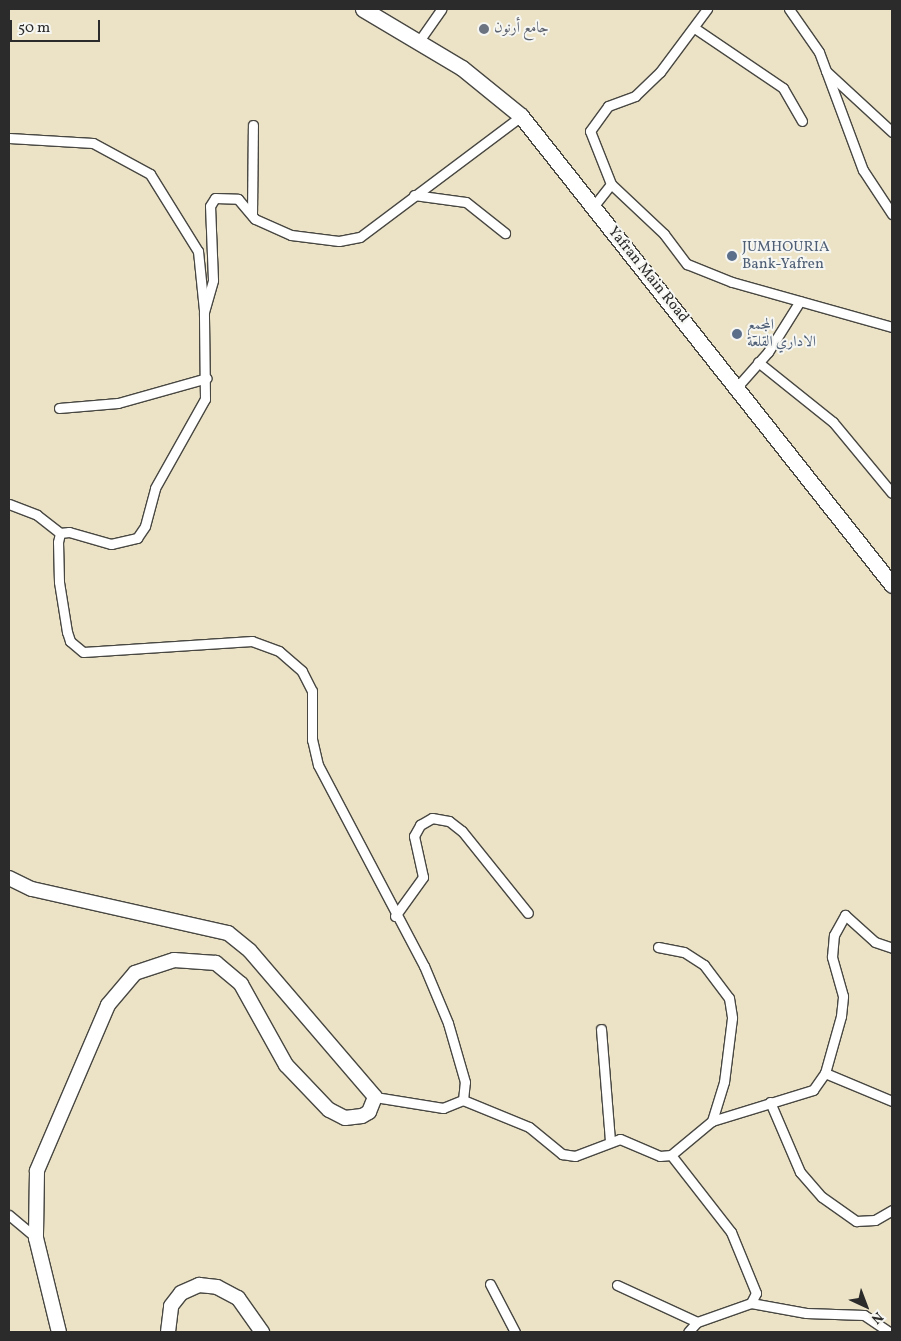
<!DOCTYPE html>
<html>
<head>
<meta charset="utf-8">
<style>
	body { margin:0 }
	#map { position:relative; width:901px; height:1341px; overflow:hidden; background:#ece3c6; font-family:Vollkorn,Amiri,serif }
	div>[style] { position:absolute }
	.roads { filter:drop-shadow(1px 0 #484742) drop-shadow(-1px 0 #484742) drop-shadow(0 1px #484742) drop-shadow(0 -1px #484742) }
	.street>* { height:9px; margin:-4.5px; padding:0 4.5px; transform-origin:4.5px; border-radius:4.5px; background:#fff }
	.secondary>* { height:14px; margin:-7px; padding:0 7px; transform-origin:7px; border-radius:7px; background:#fff }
	.primary>* { height:15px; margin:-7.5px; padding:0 7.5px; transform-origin:7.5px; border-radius:7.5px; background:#fff }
	.dots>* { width:14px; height:14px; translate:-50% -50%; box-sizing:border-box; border:2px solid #f6f6f2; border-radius:50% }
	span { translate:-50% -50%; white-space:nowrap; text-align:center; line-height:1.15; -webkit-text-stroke:4px #f6f6f2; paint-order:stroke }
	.worship-label { font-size:15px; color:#5b616d }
	.left { translate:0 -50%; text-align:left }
	.service-label { font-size:15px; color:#4e5e75 }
	.street-label { font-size:15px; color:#2b2b2b }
	.frame { position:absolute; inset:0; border:10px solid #2b2b2b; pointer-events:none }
	.north { position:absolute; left:841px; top:1281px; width:50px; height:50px; -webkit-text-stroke:4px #f6f6f2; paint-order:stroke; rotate:137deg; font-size:14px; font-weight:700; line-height:20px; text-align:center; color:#2b2b2b }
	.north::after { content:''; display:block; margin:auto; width:18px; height:22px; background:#2b2b2b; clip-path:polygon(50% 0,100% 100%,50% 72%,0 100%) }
	.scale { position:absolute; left:10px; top:20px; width:90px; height:22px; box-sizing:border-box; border:2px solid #2b2b2b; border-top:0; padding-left:6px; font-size:15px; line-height:18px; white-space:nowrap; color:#2b2b2b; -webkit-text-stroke:4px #f6f6f2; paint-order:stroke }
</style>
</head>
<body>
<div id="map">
	<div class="roads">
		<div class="street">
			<div style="left:789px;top:9px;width:52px;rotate:55.1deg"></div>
			<div style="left:819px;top:52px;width:126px;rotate:69.6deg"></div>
			<div style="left:863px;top:170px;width:53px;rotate:56.6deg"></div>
			<div style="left:696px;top:29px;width:105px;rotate:34.1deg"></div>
			<div style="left:783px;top:88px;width:38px;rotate:60deg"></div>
			<div style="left:419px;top:41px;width:39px;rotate:-55deg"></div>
			<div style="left:826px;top:71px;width:90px;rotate:42.7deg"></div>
			<div style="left:9px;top:138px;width:84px;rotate:3.4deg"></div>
			<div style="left:93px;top:143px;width:65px;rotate:28.5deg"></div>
			<div style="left:150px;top:174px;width:91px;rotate:58.1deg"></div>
			<div style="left:198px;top:251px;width:59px;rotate:84.2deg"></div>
			<div style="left:611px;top:184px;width:57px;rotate:-111.6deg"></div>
			<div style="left:590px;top:131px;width:31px;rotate:-54deg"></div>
			<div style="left:608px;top:106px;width:29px;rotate:-20deg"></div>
			<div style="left:635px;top:96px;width:35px;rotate:-44deg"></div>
			<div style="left:660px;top:72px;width:79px;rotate:-53.3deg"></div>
			<div style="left:414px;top:195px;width:52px;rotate:7.7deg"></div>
			<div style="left:466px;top:202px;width:50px;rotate:38.5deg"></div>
			<div style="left:593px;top:207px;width:29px;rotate:-52deg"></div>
			<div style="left:611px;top:184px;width:73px;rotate:43.3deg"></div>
			<div style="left:664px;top:234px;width:38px;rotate:53deg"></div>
			<div style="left:687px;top:264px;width:48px;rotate:21.8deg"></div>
			<div style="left:732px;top:282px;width:166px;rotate:15.7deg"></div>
			<div style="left:252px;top:215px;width:90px;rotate:-89.4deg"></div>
			<div style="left:758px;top:362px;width:96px;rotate:38.7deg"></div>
			<div style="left:833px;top:422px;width:92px;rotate:50.3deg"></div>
			<div style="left:737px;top:387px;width:47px;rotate:-48.5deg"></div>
			<div style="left:768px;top:352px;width:60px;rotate:-57.9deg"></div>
			<div style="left:59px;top:408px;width:59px;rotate:-4.8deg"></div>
			<div style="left:118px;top:403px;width:92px;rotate:-15.7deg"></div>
			<div style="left:9px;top:504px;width:30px;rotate:21deg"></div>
			<div style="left:37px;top:515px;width:29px;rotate:38deg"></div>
			<div style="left:395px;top:916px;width:48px;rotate:-54.3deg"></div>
			<div style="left:423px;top:877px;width:42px;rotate:-102.4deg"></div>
			<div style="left:414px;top:836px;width:13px;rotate:-61deg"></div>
			<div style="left:420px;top:825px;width:14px;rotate:-30deg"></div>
			<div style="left:432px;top:818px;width:17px;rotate:10deg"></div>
			<div style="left:449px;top:821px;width:16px;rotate:38deg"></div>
			<div style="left:462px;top:831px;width:105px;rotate:51.2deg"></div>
			<div style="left:658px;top:947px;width:26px;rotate:11deg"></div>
			<div style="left:684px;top:952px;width:24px;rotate:33deg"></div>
			<div style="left:704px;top:965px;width:41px;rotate:52.9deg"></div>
			<div style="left:729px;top:998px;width:20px;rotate:81deg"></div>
			<div style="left:732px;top:1018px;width:64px;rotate:97.1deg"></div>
			<div style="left:724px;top:1082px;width:41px;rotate:107.1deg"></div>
			<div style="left:601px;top:1029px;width:111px;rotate:85.4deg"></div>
			<div style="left:825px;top:1073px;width:59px;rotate:-74.3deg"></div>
			<div style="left:841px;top:1016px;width:20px;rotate:-84deg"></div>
			<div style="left:843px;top:996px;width:41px;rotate:-105.8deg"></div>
			<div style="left:832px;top:957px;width:22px;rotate:-85deg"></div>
			<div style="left:834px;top:935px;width:23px;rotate:-61deg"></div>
			<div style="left:845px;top:915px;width:40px;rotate:42deg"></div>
			<div style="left:875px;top:942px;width:18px;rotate:19deg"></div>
			<div style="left:375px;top:1097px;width:69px;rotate:9.2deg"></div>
			<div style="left:443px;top:1108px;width:22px;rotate:-22deg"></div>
			<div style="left:463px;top:1100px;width:18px;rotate:-84deg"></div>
			<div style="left:465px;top:1082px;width:61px;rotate:-106.1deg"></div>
			<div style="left:448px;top:1023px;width:62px;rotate:-112.8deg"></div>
			<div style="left:424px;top:966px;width:227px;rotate:-117.8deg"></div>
			<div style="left:318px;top:765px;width:26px;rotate:-103deg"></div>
			<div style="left:312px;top:740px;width:49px;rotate:-90deg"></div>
			<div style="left:312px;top:691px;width:22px;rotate:-117deg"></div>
			<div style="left:302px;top:671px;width:30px;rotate:-139deg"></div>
			<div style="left:279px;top:651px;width:29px;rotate:-160deg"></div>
			<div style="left:252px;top:641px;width:169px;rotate:176.3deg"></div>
			<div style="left:83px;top:652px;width:17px;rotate:-140deg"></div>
			<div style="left:70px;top:641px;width:9px;rotate:-108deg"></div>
			<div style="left:67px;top:632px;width:51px;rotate:-99.1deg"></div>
			<div style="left:59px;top:582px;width:40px;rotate:-91.4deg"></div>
			<div style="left:58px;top:542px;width:9px;rotate:-77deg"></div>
			<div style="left:60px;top:533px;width:9px;rotate:-6deg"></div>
			<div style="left:69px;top:532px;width:44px;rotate:15.9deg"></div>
			<div style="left:111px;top:544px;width:27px;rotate:-13deg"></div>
			<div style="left:137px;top:538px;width:14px;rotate:-56deg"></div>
			<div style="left:145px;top:526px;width:39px;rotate:-75deg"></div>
			<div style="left:155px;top:488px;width:102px;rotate:-60.7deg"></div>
			<div style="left:205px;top:399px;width:87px;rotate:-90.7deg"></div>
			<div style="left:204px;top:312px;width:33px;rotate:-74deg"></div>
			<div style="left:213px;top:280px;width:74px;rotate:-92.3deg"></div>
			<div style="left:210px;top:206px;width:9px;rotate:-58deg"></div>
			<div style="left:215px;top:198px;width:23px;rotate:2deg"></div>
			<div style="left:238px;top:199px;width:26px;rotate:50deg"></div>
			<div style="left:255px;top:219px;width:39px;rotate:24deg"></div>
			<div style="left:291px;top:235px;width:48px;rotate:7.1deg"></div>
			<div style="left:339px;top:241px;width:21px;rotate:-11deg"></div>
			<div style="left:360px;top:237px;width:201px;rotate:-36.9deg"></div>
			<div style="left:463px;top:1100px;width:71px;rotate:22.2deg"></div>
			<div style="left:529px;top:1127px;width:43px;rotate:39.3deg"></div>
			<div style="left:562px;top:1154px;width:13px;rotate:9deg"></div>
			<div style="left:575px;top:1156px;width:48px;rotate:-20.7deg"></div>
			<div style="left:620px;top:1139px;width:43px;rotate:23deg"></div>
			<div style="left:660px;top:1156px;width:11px;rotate:-5deg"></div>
			<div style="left:671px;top:1155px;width:53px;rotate:-39.7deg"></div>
			<div style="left:712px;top:1121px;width:106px;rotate:-17.1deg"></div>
			<div style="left:813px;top:1090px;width:21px;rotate:-55deg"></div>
			<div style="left:825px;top:1073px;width:73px;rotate:22.7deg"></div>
			<div style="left:770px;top:1102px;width:76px;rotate:66.8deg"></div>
			<div style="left:800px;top:1172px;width:33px;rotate:49deg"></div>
			<div style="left:822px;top:1197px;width:42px;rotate:35.2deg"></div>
			<div style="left:856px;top:1221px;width:19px;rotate:-3deg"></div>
			<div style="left:875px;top:1220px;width:20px;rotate:-30deg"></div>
			<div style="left:671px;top:1155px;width:98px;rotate:52.1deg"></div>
			<div style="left:731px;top:1232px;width:66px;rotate:67.7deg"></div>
			<div style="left:756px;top:1293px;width:11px;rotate:117deg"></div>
			<div style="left:751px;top:1303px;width:57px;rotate:160.6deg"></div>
			<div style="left:697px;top:1322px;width:13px;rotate:132deg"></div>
			<div style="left:9px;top:1215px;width:35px;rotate:40deg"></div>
			<div style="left:490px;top:1284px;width:54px;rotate:62.5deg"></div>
			<div style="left:617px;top:1285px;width:88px;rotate:24.8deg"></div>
			<div style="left:751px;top:1303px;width:56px;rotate:10.3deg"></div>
			<div style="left:806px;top:1313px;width:58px;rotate:2deg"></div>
			<div style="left:864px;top:1315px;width:30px;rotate:34deg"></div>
		</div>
		<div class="secondary">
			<div style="left:9px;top:878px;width:25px;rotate:26deg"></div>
			<div style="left:32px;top:889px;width:201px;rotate:12.7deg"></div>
			<div style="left:228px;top:933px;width:28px;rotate:39deg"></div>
			<div style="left:250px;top:951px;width:192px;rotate:49.4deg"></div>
			<div style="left:375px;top:1097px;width:16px;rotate:112deg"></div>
			<div style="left:369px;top:1112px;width:8px;rotate:150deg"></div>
			<div style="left:362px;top:1116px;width:17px;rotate:173deg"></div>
			<div style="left:345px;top:1118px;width:18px;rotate:-153deg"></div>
			<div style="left:329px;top:1110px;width:62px;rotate:-133.7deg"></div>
			<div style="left:286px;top:1065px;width:93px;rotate:-119.1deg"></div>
			<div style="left:241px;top:984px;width:33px;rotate:-140deg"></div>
			<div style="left:216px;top:963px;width:42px;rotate:-175.9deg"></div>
			<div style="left:174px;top:960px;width:41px;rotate:161.6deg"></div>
			<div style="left:135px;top:973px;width:42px;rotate:130.2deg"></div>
			<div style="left:108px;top:1005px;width:181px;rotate:113.2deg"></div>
			<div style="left:37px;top:1171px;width:67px;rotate:90.9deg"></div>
			<div style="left:36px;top:1238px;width:97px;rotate:76.3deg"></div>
			<div style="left:168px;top:1332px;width:26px;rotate:-83deg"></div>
			<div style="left:171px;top:1306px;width:16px;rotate:-52deg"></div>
			<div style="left:181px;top:1293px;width:20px;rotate:-24deg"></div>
			<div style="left:199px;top:1285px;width:18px;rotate:6deg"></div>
			<div style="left:217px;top:1287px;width:24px;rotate:28deg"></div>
			<div style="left:238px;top:1298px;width:42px;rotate:54.8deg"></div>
		</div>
		<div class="primary">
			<div style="left:363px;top:9px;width:115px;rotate:30.8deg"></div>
			<div style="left:462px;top:68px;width:76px;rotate:39.1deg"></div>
			<div style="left:521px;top:116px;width:598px;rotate:51.65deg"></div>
		</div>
	</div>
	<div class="dots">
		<div style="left:484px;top:29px;background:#6b7280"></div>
		<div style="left:732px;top:256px;background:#5c6f8a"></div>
		<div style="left:737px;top:334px;background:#5c6f8a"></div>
	</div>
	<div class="worship-label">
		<span class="left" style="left:494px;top:29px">جامع أرنون</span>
	</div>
	<div class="service-label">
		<span class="left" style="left:742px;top:256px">JUMHOURIA<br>Bank-Yafren</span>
		<span class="left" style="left:747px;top:334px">المجمع<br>الاداري القلعة</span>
	</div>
	<div class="street-label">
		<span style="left:648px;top:275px;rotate:51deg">Yafran Main Road</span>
	</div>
	<div class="frame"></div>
	<div class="north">N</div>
	<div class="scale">50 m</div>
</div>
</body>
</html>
